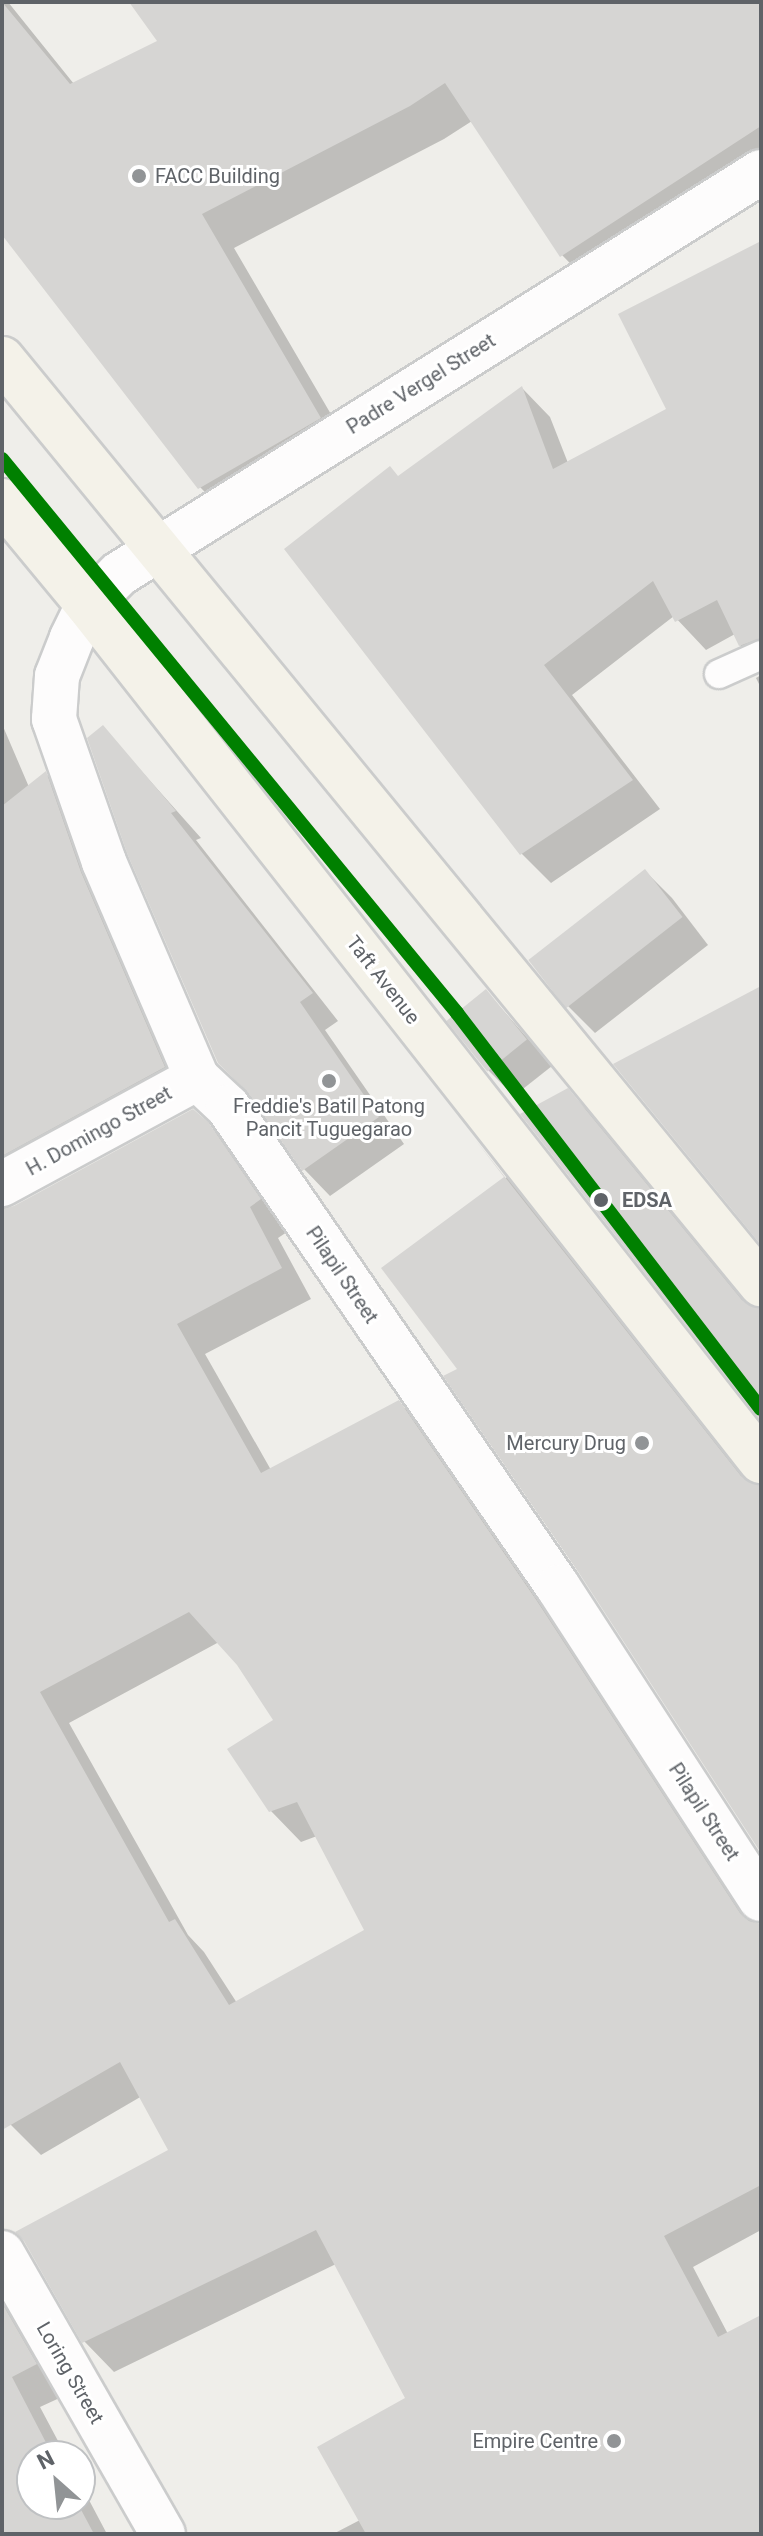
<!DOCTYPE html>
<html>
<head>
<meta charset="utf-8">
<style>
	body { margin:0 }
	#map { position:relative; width:763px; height:2536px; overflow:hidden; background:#efeeea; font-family:Roboto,sans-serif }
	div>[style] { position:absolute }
	.shadow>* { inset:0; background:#0003 }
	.building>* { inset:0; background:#d6d5d3; transform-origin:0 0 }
	.roads { filter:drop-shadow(2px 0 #cbcccc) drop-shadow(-2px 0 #cbcccc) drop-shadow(0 2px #cbcccc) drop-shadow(0 -2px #cbcccc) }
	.service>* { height:28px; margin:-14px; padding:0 14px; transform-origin:14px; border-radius:14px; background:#fdfcfc }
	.minor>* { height:44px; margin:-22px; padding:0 22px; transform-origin:22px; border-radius:22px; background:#fdfcfc }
	.primary>* { height:44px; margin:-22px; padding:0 22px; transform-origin:22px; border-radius:22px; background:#f4f2e9 }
	.rail-1>* { height:14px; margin:-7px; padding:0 7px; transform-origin:7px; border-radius:7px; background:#008000 }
	.dots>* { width:22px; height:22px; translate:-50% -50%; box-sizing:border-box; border:4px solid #fff; border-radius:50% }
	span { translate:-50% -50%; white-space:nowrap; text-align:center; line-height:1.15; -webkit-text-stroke:6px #fff; paint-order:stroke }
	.poi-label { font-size:20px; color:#5f6368 }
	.left { translate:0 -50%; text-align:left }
	.right { translate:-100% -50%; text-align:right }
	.street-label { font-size:20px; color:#5f6368 }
	.stop-label { font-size:20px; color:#5f6368; font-weight:700 }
	.frame { position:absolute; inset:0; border:4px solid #5f6368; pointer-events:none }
	.north { position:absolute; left:16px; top:2440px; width:80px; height:80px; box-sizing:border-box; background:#fff; border:2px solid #bfc1c3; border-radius:50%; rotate:333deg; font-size:22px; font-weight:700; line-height:32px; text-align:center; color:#5f6368 }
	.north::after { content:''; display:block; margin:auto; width:28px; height:36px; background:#919496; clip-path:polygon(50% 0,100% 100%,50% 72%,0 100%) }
</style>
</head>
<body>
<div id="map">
	<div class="shadow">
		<div style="clip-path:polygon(2px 2px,8px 2px,74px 84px,160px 42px,132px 2px,761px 2px,761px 182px,595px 289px,562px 255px,472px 121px,444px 139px,234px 248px,353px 452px,233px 521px,200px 487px,2px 232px)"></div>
		<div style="clip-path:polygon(761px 243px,761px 666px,740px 645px,735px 634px,706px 650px,674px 616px,572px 695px,660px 809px,551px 883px,522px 854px,399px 478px,522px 388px,550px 417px,568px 463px,668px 410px)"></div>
		<div style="clip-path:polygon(761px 675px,761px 688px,756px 678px)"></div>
		<div style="clip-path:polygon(evenodd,2px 724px,29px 787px,46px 774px,75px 804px,194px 1097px,11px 1201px,8px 1209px,208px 1125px,239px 1156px,290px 1230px,278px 1238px,311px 1299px,205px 1354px,271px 1470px,399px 1402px,429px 1433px,567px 1633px,756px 1925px,761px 1926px,761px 2230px,693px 2267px,728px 2334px,761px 2317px,761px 2534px,333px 2534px,360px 2520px,408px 2398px,336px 2264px,114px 2372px,84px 2341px,171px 2151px,142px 2096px,41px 2155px,11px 2125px,2px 2100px,2px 724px,219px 1642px,239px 1664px,276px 1721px,271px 1811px,301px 1842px,317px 1836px,367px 1931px,237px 2003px,204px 1952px,188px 1935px,69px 1723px,219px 1642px)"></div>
		<div style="clip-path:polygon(103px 728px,201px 838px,196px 840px,338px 1021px,325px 1030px,404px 1144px,330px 1196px,304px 1169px)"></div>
		<div style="clip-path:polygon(645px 871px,672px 898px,708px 945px,595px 1033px,568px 1006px)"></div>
		<div style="clip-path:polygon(486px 991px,552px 1066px,514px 1096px,488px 1070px)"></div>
		<div style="clip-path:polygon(568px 1091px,598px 1121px,752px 1309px,761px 1310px,761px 1417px)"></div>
		<div style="clip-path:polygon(494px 1160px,753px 1486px,761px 1487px,761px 1849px,460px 1370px,384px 1269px,507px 1177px)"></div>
		<div style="clip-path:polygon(2px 2285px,66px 2395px,40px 2407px,66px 2456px,32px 2456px,32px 2504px,80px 2504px,80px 2483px,107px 2534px,2px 2534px)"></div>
	</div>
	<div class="building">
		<div style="clip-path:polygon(2px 2px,70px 84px,157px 41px,129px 2px,761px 2px,761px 126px,560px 257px,445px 83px,410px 106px,202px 214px,321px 418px,198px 489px,2px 235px)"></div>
		<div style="clip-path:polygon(761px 241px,761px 638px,739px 646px,717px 600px,675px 622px,653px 581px,544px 665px,633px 780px,520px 855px,284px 549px,390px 466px,398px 476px,522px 386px,553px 469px,666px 409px,618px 314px)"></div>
		<div style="clip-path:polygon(103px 725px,176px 811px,171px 813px,313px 993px,300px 1002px,379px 1117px,302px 1171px,248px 1093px,218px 1063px,127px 853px,87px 738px)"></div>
		<div style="clip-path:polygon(46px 771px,81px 872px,165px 1067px,2px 1156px,2px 806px)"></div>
		<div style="left:645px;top:869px;width:61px;height:148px;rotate:52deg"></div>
		<div style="clip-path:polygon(761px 986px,761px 1245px,613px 1064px)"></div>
		<div style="left:486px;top:989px;width:65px;height:51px;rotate:51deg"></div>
		<div style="clip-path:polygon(568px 1088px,742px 1300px,761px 1308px,761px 1421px,520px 1114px)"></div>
		<div style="clip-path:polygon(evenodd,193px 1109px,209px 1123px,261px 1199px,250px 1207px,282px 1268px,177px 1324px,261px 1473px,399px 1400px,537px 1601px,740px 1913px,749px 1921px,761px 1924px,761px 2185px,664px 2236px,718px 2337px,761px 2315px,761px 2534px,366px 2534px,317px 2447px,405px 2398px,316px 2230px,82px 2343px,24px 2241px,15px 2232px,168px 2150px,120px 2062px,2px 2130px,2px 1209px,14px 1206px,193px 1109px,189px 1612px,237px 1665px,273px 1720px,227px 1749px,269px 1812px,297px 1802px,364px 1930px,229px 2005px,175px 1919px,169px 1922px,40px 1692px,189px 1612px)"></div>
		<div style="clip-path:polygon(474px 1138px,741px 1476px,761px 1485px,761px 1853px,579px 1573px,443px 1376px,457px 1369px,381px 1268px,504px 1177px)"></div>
		<div style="clip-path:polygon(2px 2303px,37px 2364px,12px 2377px,53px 2456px,32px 2456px,32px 2504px,78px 2504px,94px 2534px,2px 2534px)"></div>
	</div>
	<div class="roads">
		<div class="service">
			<div style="left:719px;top:674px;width:46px;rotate:-24.3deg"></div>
		</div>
		<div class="minor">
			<div style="left:761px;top:172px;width:757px;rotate:147.95deg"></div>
			<div style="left:119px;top:574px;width:44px;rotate:135deg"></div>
			<div style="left:88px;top:605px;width:37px;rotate:116deg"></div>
			<div style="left:72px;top:638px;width:41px;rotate:111.5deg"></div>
			<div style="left:57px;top:676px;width:43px;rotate:94deg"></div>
			<div style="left:54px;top:719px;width:151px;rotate:70.7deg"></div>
			<div style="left:104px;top:862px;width:235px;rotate:66.7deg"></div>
			<div style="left:197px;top:1078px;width:42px;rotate:43.1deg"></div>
			<div style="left:228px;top:1107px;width:582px;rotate:55.49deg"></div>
			<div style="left:558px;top:1587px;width:372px;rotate:57deg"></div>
			<div style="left:2px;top:1184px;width:222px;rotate:-28.5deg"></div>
			<div style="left:2px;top:2253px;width:324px;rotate:60.2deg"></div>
		</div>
		<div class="primary">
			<div style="left:2px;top:359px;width:1197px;rotate:50.63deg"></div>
			<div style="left:2px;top:501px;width:135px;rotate:50.4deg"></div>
			<div style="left:88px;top:605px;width:1089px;rotate:51.83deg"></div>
		</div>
	</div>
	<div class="rail-1">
		<div style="left:2px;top:459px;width:717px;rotate:50.6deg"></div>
		<div style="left:457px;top:1013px;width:499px;rotate:52.5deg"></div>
	</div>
	<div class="dots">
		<div style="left:139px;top:176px;background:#919496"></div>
		<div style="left:329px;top:1081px;background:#919496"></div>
		<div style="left:601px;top:1200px;background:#5f6368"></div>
		<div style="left:642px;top:1443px;background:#919496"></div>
		<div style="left:614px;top:2441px;background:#919496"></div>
	</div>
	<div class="poi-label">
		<span class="left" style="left:155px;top:176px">FACC Building</span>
		<span style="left:329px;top:1118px">Freddie's Batil Patong<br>Pancit Tuguegarao</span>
		<span class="right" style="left:626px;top:1443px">Mercury Drug</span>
		<span class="right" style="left:598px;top:2441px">Empire Centre</span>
	</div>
	<div class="street-label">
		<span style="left:421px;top:384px;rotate:-32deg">Padre Vergel Street</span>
		<span style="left:383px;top:980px;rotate:52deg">Taft Avenue</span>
		<span style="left:99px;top:1131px;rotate:-29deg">H. Domingo Street</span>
		<span style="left:342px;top:1275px;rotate:56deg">Pilapil Street</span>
		<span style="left:704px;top:1812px;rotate:57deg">Pilapil Street</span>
		<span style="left:70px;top:2373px;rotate:60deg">Loring Street</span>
	</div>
	<div class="stop-label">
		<span class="left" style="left:622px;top:1200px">EDSA</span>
	</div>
	<div class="frame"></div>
	<div class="north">N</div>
</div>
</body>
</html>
